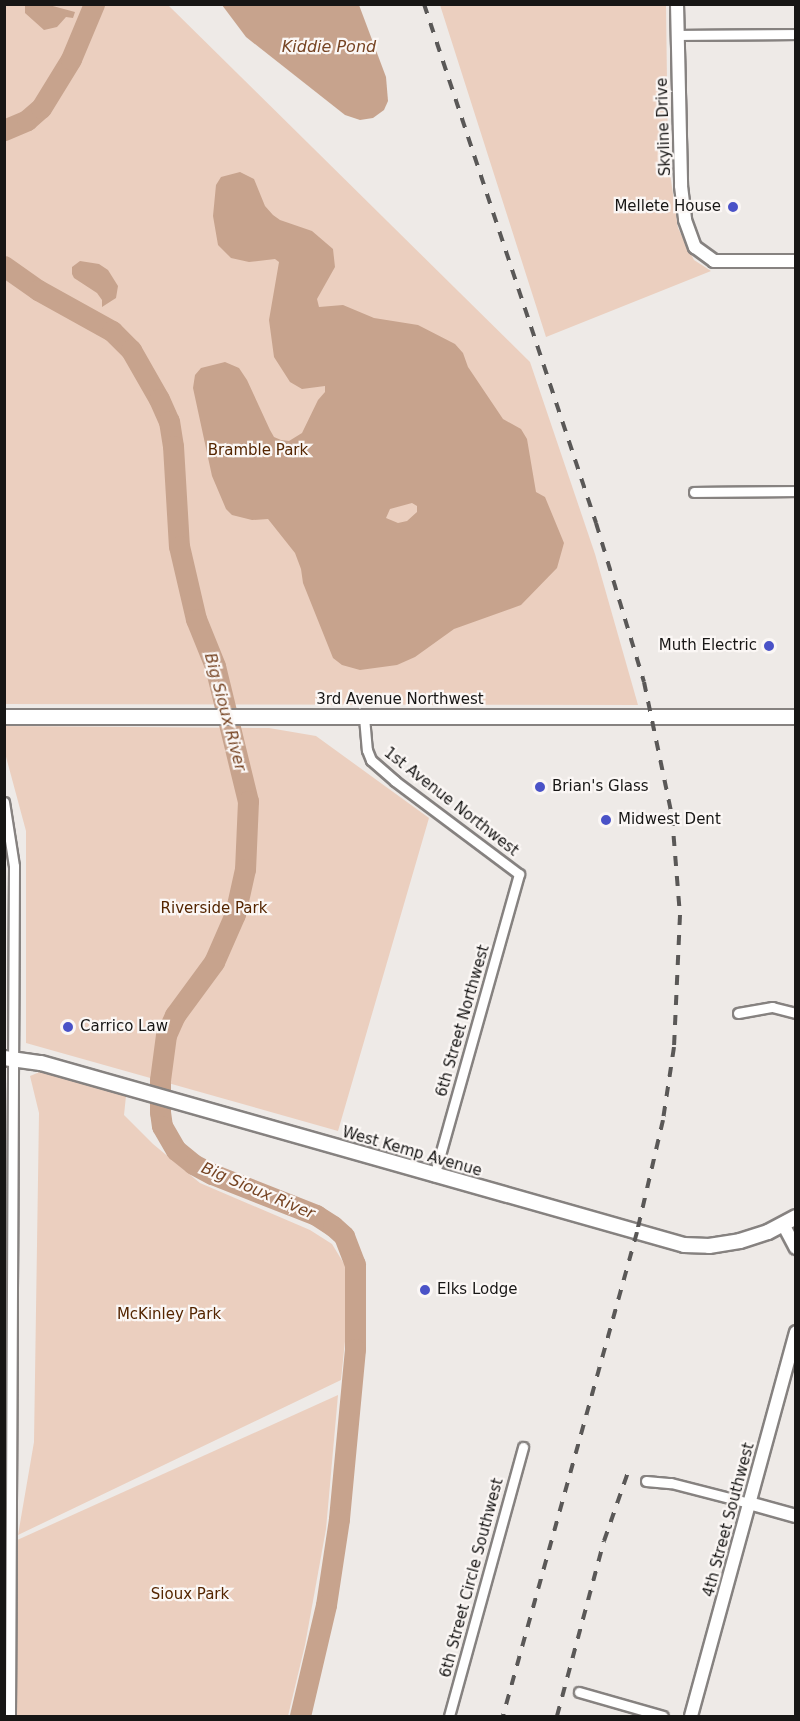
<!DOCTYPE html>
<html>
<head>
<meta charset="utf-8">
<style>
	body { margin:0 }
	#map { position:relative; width:800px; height:1721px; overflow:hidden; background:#eeeae7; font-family:"DejaVu Sans",sans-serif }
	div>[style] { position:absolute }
	.green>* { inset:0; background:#ebcfbf }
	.water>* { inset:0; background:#c7a38d }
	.river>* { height:21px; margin:-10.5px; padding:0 10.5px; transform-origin:10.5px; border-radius:10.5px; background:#c7a38d }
	.roads { filter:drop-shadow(2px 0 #868280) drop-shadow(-2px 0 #868280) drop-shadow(0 2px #868280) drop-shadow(0 -2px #868280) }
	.minor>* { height:9px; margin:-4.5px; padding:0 4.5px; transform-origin:4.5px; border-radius:4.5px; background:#fff }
	.tertiary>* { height:12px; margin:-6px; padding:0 6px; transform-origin:6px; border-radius:6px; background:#fff }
	.secondary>* { height:14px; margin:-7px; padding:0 7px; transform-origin:7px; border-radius:7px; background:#fff }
	.rail>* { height:4px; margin-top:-2px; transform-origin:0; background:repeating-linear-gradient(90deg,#5a5857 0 10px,transparent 0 20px) }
	.dots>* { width:16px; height:16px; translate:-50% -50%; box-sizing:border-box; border:3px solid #fbf7f5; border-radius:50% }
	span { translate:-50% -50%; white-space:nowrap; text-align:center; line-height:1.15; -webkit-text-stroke:4.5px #fbf7f5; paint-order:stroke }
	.street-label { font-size:15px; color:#171615 }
	.poi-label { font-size:15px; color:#171615 }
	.right { translate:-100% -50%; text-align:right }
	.left { translate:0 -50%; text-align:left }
	.park-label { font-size:15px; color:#542500 }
	.water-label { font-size:16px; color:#764423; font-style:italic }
	.frame { position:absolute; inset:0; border:6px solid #171615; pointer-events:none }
</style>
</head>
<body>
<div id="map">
	<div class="green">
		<div style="clip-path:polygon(5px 5px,168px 5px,530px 362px,595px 554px,638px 705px,5px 704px)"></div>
		<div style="clip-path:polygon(440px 5px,666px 5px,668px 160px,678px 228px,694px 260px,711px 271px,546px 337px)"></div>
		<div style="clip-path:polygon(4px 726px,269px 728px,316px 736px,429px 818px,338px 1131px,26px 1043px,26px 831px,5px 753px)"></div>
		<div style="clip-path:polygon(42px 1071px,126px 1096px,124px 1115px,153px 1144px,200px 1183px,310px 1230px,332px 1244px,346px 1267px,351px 1283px,341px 1380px,18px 1535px,34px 1442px,39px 1113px,30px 1076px)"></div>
		<div style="clip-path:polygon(338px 1395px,326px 1529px,305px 1645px,288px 1716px,15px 1716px,15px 1541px)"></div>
	</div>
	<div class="water">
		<div style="clip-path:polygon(25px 5px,49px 5px,75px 12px,73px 18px,66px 17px,57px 27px,44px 30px,25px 13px)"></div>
		<div style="clip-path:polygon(222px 5px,359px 5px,386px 77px,388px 101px,384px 110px,373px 118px,360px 120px,345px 115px,246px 37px)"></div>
		<div style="clip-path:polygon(evenodd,240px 172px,254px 179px,265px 206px,273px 215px,280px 220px,312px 231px,333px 249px,335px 267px,317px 299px,319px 307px,343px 305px,374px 318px,418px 325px,455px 344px,463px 353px,468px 367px,503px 419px,521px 429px,527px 439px,536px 492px,545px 497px,564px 543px,557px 568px,521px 605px,454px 629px,415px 657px,397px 665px,360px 670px,342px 665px,333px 658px,303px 583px,301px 569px,295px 553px,268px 519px,252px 520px,232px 515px,226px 509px,212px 476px,193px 388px,195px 375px,201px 368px,225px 362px,239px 368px,247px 380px,270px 430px,274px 437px,281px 440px,289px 441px,302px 433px,318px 400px,325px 392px,325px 386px,302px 389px,290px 382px,274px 357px,269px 320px,279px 262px,275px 259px,249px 262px,231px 258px,218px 245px,213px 216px,216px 185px,221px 177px,240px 172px,412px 503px,417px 506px,417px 512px,407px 521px,398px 523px,386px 518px,390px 509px,412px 503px)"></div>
		<div style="clip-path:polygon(80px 261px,99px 264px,108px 270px,118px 286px,116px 298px,102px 307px,102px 300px,97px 293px,74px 278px,72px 274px,72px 267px)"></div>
	</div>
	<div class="river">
		<div style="left:4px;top:130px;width:25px;rotate:-23deg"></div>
		<div style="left:27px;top:120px;width:18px;rotate:-41deg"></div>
		<div style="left:41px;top:108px;width:57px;rotate:-58.5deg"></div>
		<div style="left:71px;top:59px;width:60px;rotate:-67.3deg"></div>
		<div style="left:4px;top:266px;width:42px;rotate:35.2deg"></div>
		<div style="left:38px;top:290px;width:85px;rotate:29deg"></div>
		<div style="left:112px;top:331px;width:27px;rotate:45deg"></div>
		<div style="left:131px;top:350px;width:56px;rotate:60.3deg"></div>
		<div style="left:159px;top:399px;width:24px;rotate:66deg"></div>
		<div style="left:169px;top:421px;width:25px;rotate:81deg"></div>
		<div style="left:173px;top:446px;width:100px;rotate:86.6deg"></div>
		<div style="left:179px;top:546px;width:75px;rotate:76.9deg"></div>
		<div style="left:196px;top:619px;width:51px;rotate:68deg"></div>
		<div style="left:215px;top:666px;width:139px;rotate:76.3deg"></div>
		<div style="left:248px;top:801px;width:68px;rotate:92.5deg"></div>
		<div style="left:245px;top:869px;width:46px;rotate:102.5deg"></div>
		<div style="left:235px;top:914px;width:52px;rotate:113.6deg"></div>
		<div style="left:214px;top:962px;width:66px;rotate:126.3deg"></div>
		<div style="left:175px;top:1015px;width:22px;rotate:114deg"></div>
		<div style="left:166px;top:1035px;width:45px;rotate:97.6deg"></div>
		<div style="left:160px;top:1080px;width:32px;rotate:90deg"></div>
		<div style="left:160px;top:1112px;width:14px;rotate:82deg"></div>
		<div style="left:162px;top:1126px;width:28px;rotate:60deg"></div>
		<div style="left:176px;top:1150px;width:22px;rotate:39deg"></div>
		<div style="left:193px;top:1164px;width:21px;rotate:28deg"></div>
		<div style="left:212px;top:1174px;width:112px;rotate:21.5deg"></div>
		<div style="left:316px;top:1215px;width:20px;rotate:33deg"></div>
		<div style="left:333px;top:1226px;width:15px;rotate:42deg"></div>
		<div style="left:344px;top:1236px;width:30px;rotate:69deg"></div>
		<div style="left:355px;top:1264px;width:85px;rotate:90deg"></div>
		<div style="left:355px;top:1349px;width:171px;rotate:95.4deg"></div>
		<div style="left:339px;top:1519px;width:87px;rotate:98.6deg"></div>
		<div style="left:326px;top:1605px;width:114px;rotate:103.2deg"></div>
	</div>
	<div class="roads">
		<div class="minor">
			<div style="left:677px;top:35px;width:119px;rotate:-0.5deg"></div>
			<div style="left:694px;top:492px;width:102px;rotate:-0.6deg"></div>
			<div style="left:364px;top:717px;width:33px;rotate:85deg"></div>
			<div style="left:367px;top:750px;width:11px;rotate:68deg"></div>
			<div style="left:371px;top:760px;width:32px;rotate:41deg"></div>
			<div style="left:395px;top:781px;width:155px;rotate:36.9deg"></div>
			<div style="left:519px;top:874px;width:314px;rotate:105.7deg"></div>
			<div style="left:4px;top:802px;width:65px;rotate:81.1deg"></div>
			<div style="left:14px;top:866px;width:850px;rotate:90.27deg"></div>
			<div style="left:738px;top:1013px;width:35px;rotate:-10deg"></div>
			<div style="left:772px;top:1007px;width:25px;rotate:14deg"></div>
			<div style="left:646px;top:1481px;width:25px;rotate:5deg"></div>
			<div style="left:671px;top:1483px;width:81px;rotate:14.4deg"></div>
			<div style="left:579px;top:1692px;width:87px;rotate:15.9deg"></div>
			<div style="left:449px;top:1716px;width:279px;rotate:-74.6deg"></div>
		</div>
		<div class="tertiary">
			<div style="left:677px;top:4px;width:182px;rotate:88.7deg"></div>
			<div style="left:681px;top:186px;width:34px;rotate:83deg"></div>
			<div style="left:685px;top:220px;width:29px;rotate:70deg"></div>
			<div style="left:695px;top:247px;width:24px;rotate:36deg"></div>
			<div style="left:714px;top:261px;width:82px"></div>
			<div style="left:783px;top:1224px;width:27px;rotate:62deg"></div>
			<div style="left:749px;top:1503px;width:49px;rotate:15.5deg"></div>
			<div style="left:691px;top:1716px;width:398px;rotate:-74.7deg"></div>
		</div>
		<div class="secondary">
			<div style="left:4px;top:717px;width:792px"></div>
			<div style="left:4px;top:1058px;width:37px;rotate:8deg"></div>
			<div style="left:41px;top:1063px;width:668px;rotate:15.8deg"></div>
			<div style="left:684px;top:1245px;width:25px;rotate:2deg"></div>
			<div style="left:709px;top:1246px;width:31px;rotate:-9deg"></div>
			<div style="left:740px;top:1241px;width:29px;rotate:-18deg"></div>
			<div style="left:768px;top:1232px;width:32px;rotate:-28deg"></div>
		</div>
	</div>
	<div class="rail">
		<div style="left:424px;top:4px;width:547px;rotate:71.66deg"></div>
		<div style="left:596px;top:523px;width:166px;rotate:73.2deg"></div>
		<div style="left:644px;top:682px;width:137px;rotate:78.2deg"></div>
		<div style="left:672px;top:816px;width:99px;rotate:85.4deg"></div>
		<div style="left:680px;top:915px;width:132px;rotate:92.6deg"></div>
		<div style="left:674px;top:1047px;width:74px;rotate:98.6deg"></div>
		<div style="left:663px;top:1120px;width:115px;rotate:103.1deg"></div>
		<div style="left:637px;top:1232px;width:502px;rotate:105.48deg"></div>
		<div style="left:557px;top:1716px;width:181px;rotate:-75deg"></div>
		<div style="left:604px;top:1541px;width:73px;rotate:-70.8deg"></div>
	</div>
	<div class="dots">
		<div style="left:733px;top:207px;background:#4a52c7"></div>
		<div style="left:769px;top:646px;background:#4a52c7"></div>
		<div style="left:540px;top:787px;background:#4a52c7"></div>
		<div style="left:606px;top:820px;background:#4a52c7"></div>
		<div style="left:68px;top:1027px;background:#4a52c7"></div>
		<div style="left:425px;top:1290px;background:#4a52c7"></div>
	</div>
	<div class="street-label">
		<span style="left:664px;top:127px;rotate:-92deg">Skyline Drive</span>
		<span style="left:400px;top:700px">3rd Avenue Northwest</span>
		<span style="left:451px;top:802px;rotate:38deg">1st Avenue Northwest</span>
		<span style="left:463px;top:1021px;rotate:-74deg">6th Street Northwest</span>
		<span style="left:412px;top:1152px;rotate:16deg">West Kemp Avenue</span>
		<span style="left:729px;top:1520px;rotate:-75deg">4th Street Southwest</span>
		<span style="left:472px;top:1578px;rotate:-75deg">6th Street Circle Southwest</span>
	</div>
	<div class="poi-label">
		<span class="right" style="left:721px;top:207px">Mellete House</span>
		<span class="right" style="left:757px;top:646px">Muth Electric</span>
		<span class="left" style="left:552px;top:787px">Brian's Glass</span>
		<span class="left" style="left:618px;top:820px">Midwest Dent</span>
		<span class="left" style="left:80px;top:1027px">Carrico Law</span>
		<span class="left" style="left:437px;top:1290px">Elks Lodge</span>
	</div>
	<div class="park-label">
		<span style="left:258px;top:451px">Bramble Park</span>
		<span style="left:214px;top:909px">Riverside Park</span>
		<span style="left:169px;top:1315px">McKinley Park</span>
		<span style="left:190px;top:1595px">Sioux Park</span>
	</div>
	<div class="water-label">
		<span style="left:329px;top:47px">Kiddie Pond</span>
		<span style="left:225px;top:712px;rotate:75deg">Big Sioux River</span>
		<span style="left:258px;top:1191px;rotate:23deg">Big Sioux River</span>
	</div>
	<div class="frame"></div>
</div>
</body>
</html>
